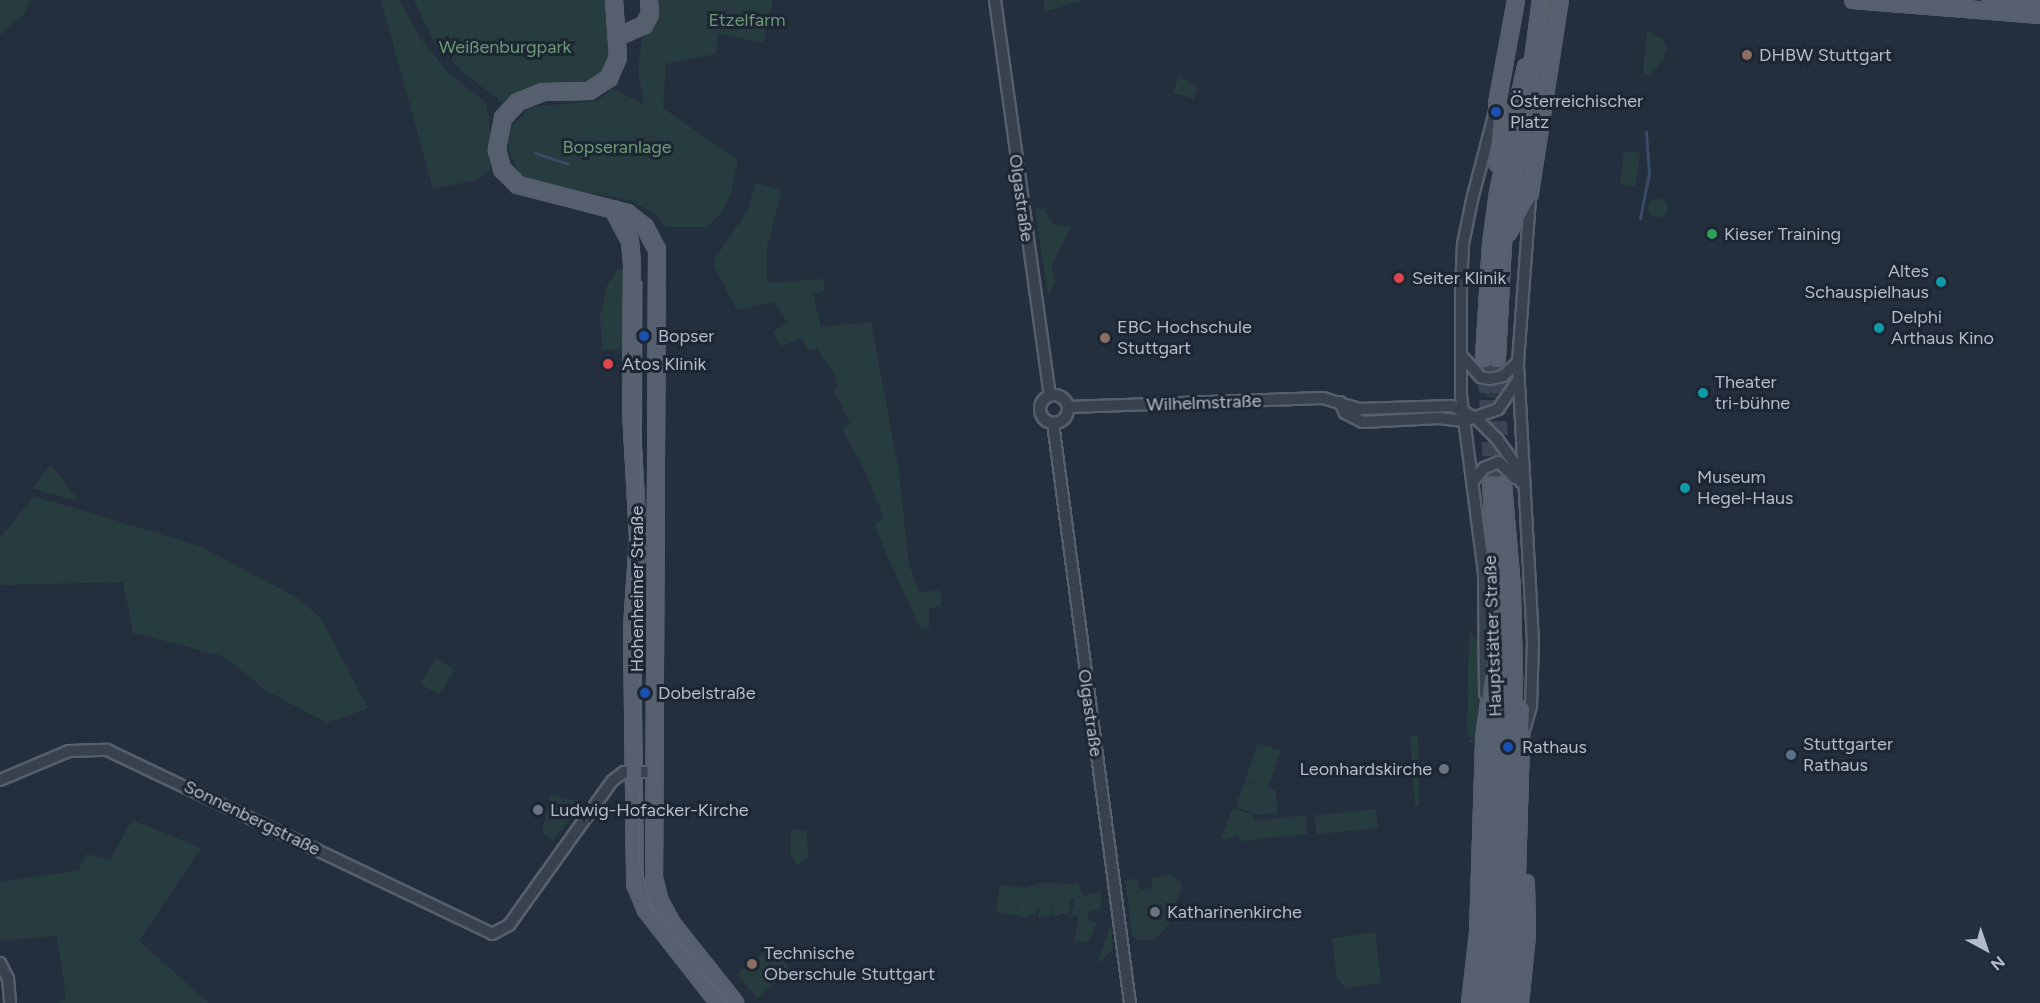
<!DOCTYPE html>
<html>
<head>
<meta charset="utf-8">
<style>
	body { margin:0 }
	#map { position:relative; width:2040px; height:1003px; overflow:hidden; background:#242f3e; font-family:Figtree,sans-serif }
	div>[style] { position:absolute }
	.green>* { inset:0; background:#263c3f; transform-origin:0 0 }
	.round { border-radius:50% }
	.stream>* { height:3px; margin:-1.5px; padding:0 1.5px; transform-origin:1.5px; border-radius:1.5px; background:#394c67 }
	.major-tunnel>* { height:14px; margin-top:-7px; transform-origin:0; background:repeating-linear-gradient(90deg,#3a4453 0 14px,transparent 0 21px) }
	.roads { filter:drop-shadow(2px 0 #565f6c) drop-shadow(-2px 0 #565f6c) drop-shadow(0 2px #565f6c) drop-shadow(0 -2px #565f6c) }
	.minor>* { height:10px; margin:-5px; padding:0 5px; transform-origin:5px; border-radius:5px; background:#38414e }
	.minor>.ring { margin:-5px; padding:0; box-sizing:content-box; background:none; border:10px solid #38414e; border-radius:50% }
	.major>* { height:14px; margin:-7px; padding:0 7px; transform-origin:7px; border-radius:7px; background:#56606e }
	.tram>* { height:1.5px; margin:-0.75px; padding:0 0.75px; transform-origin:0.75px; border-radius:0.75px; background:#5a6575 }
	.dots>* { width:16px; height:16px; translate:-50% -50%; box-sizing:border-box; border:3px solid #1d2633; border-radius:50% }
	span { translate:-50% -50%; white-space:nowrap; text-align:center; line-height:1.15; -webkit-text-stroke:6px #1d2633; paint-order:stroke }
	.park-label { font-size:18px; color:#6b9a76 }
	.poi-label { font-size:18px; color:#b4bcc9 }
	.left { translate:0 -50%; text-align:left }
	.right { translate:-100% -50%; text-align:right }
	.street-label { font-size:18px; color:#b4bcc9 }
	.north { position:absolute; left:1956px; top:919px; width:60px; height:60px; -webkit-text-stroke:4px #1d2633; paint-order:stroke; rotate:140deg; font-size:16px; font-weight:700; line-height:24px; text-align:center; color:#b4bcc9 }
	.north::after { content:''; display:block; margin:auto; width:21px; height:27px; background:#b4bcc9; clip-path:polygon(50% 0,100% 100%,50% 72%,0 100%) }
</style>
</head>
<body>
<div id="map">
	<div class="green">
		<div style="clip-path:polygon(0 0,30px 0,24px 14px,0 35px)"></div>
		<div style="clip-path:polygon(381px 0,399px 0,421px 39px,450px 75px,486px 102px,490px 122px,490px 171px,475px 180px,433px 189px)"></div>
		<div style="clip-path:polygon(414px 0,607px 0,612px 62px,606px 73px,594px 83px,551px 84px,528px 89px,504px 103px,466px 75px,435px 44px)"></div>
		<div style="clip-path:polygon(655px 0,773px 0,763px 43px,718px 33px,716px 54px,666px 64px,663px 108px,738px 160px,730px 196px,720px 215px,706px 227px,665px 227px,657px 215px,630px 200px,534px 182px,518px 172px,508px 149px,511px 127px,531px 107px,597px 101px,612px 89px,644px 104px,638px 70px,642px 39px,655px 20px)"></div>
		<div style="clip-path:polygon(1044px 0,1080px 0,1080px 1px,1044px 12px)"></div>
		<div style="clip-path:polygon(1647px 31px,1662px 38px,1667px 48px,1664px 58px,1651px 75px,1643px 74px)"></div>
		<div style="clip-path:polygon(1179px 76px,1198px 88px,1194px 99px,1173px 93px)"></div>
		<div style="left:1624px;top:151px;width:16px;height:34px;rotate:7deg"></div>
		<div style="clip-path:polygon(755px 183px,782px 190px,767px 247px,767px 283px,824px 279px,825px 291px,813px 294px,821px 327px,871px 322px,899px 472px,909px 564px,919px 593px,941px 590px,941px 605px,929px 609px,929px 629px,920px 628px,874px 526px,884px 518px,865px 471px,842px 429px,850px 423px,832px 388px,838px 388px,834px 374px,817px 349px,808px 350px,801px 338px,781px 346px,773px 332px,787px 322px,775px 302px,737px 310px,714px 266px,716px 257px,748px 210px)"></div>
		<div class="round" style="left:1648px;top:198px;width:20px;height:20px"></div>
		<div style="clip-path:polygon(1035px 208px,1044px 209px,1053px 224px,1071px 227px,1052px 265px,1055px 281px,1048px 298px)"></div>
		<div style="clip-path:polygon(625px 268px,627px 349px,602px 350px,600px 316px,607px 285px,617px 270px)"></div>
		<div style="clip-path:polygon(1512px 376px,1503px 399px,1486px 397px,1478px 381px)"></div>
		<div style="clip-path:polygon(51px 465px,80px 502px,32px 488px)"></div>
		<div style="clip-path:polygon(34px 496px,199px 546px,296px 597px,321px 618px,368px 708px,327px 723px,267px 691px,223px 656px,133px 633px,123px 582px,0 585px,0 538px)"></div>
		<div style="clip-path:polygon(1469px 630px,1481px 647px,1477px 743px,1468px 742px,1472px 738px,1467px 733px)"></div>
		<div style="left:436px;top:658px;width:22px;height:30px;rotate:32deg"></div>
		<div style="clip-path:polygon(1410px 735px,1418px 736px,1419px 805px,1415px 806px)"></div>
		<div style="left:1258px;top:743px;width:24px;height:40px;rotate:19deg"></div>
		<div style="clip-path:polygon(1245px 782px,1276px 790px,1277px 813px,1258px 815px,1235px 807px)"></div>
		<div style="clip-path:polygon(550px 795px,582px 802px,553px 841px,542px 832px)"></div>
		<div style="clip-path:polygon(1233px 808px,1254px 815px,1255px 821px,1306px 815px,1307px 834px,1240px 841px,1238px 835px,1225px 840px,1221px 836px)"></div>
		<div style="left:1376px;top:809px;width:19px;height:62px;rotate:84deg"></div>
		<div style="clip-path:polygon(132px 820px,201px 848px,139px 941px,209px 1003px,59px 1003px,66px 998px,57px 936px,0 941px,0 882px,79px 870px,86px 854px,110px 860px)"></div>
		<div style="clip-path:polygon(791px 830px,807px 831px,808px 859px,797px 865px,790px 853px)"></div>
		<div style="clip-path:polygon(1171px 875px,1182px 884px,1168px 926px,1154px 940px,1137px 940px,1132px 934px,1125px 880px,1137px 879px,1140px 890px,1152px 888px,1151px 878px)"></div>
		<div style="clip-path:polygon(1041px 883px,1078px 884px,1084px 896px,1101px 891px,1101px 909px,1090px 910px,1087px 919px,1097px 923px,1088px 942px,1074px 940px,1079px 917px,1071px 915px,1075px 898px,1071px 899px,1068px 915px,1060px 913px,1059px 916px,1052px 915px,1054px 902px,1050px 915px,1043px 917px,1038px 916px,1042px 902px,1035px 915px,1028px 914px,1027px 918px,1015px 915px,1019px 902px,1014px 915px,996px 912px,1000px 885px,1026px 888px)"></div>
		<div style="clip-path:polygon(1111px 924px,1113px 950px,1098px 964px,1104px 945px)"></div>
		<div style="clip-path:polygon(1375px 932px,1381px 983px,1347px 988px,1337px 979px,1332px 938px)"></div>
		<div style="left:771px;top:946px;width:31px;height:44px;rotate:50deg"></div>
	</div>
	<div class="stream">
		<div style="left:535px;top:153px;width:35px;rotate:18deg"></div>
		<div style="left:1640px;top:218px;width:46px;rotate:-78.7deg"></div>
		<div style="left:1649px;top:173px;width:41px;rotate:-94.2deg"></div>
	</div>
	<div class="major-tunnel">
		<div style="left:1484px;top:358px;width:127px;rotate:86.8deg"></div>
		<div style="left:1497px;top:358px;width:126px;rotate:87.3deg"></div>
	</div>
	<div class="roads">
		<div class="minor">
			<div style="left:995px;top:0;width:399px;rotate:82.1deg"></div>
			<div style="left:1461px;top:355px;width:30px;rotate:48deg"></div>
			<div style="left:1481px;top:377px;width:8px;rotate:14deg"></div>
			<div style="left:1489px;top:379px;width:14px;rotate:-12deg"></div>
			<div style="left:1503px;top:376px;width:21px;rotate:-43deg"></div>
			<div class="ring" style="left:1040px;top:395px;width:18px;height:18px"></div>
			<div style="left:1340px;top:402px;width:12px;rotate:66deg"></div>
			<div style="left:1345px;top:413px;width:20px;rotate:27deg"></div>
			<div style="left:1363px;top:422px;width:76px;rotate:-3deg"></div>
			<div style="left:1439px;top:418px;width:25px;rotate:7deg"></div>
			<div style="left:1464px;top:421px;width:36px;rotate:-19deg"></div>
			<div style="left:1498px;top:409px;width:33px;rotate:-55deg"></div>
			<div style="left:1068px;top:407px;width:255px;rotate:-2deg"></div>
			<div style="left:1323px;top:398px;width:37px;rotate:17deg"></div>
			<div style="left:1358px;top:409px;width:94px;rotate:-1.8deg"></div>
			<div style="left:1452px;top:406px;width:27px;rotate:27deg"></div>
			<div style="left:1476px;top:418px;width:30px;rotate:45deg"></div>
			<div style="left:1497px;top:439px;width:29px;rotate:54deg"></div>
			<div style="left:1514px;top:462px;width:21px;rotate:71deg"></div>
			<div style="left:1053px;top:423px;width:585px;rotate:82.44deg"></div>
			<div style="left:1474px;top:480px;width:16px;rotate:-50deg"></div>
			<div style="left:1484px;top:468px;width:16px;rotate:-22deg"></div>
			<div style="left:1499px;top:462px;width:23px;rotate:45deg"></div>
			<div style="left:1485px;top:694px;width:121px;rotate:-90.5deg"></div>
			<div style="left:1484px;top:573px;width:178px;rotate:-97.4deg"></div>
			<div style="left:1461px;top:396px;width:105px;rotate:-90deg"></div>
			<div style="left:1461px;top:291px;width:47px;rotate:-87.6deg"></div>
			<div style="left:1463px;top:244px;width:45px;rotate:-78.4deg"></div>
			<div style="left:1472px;top:200px;width:99px;rotate:-75.4deg"></div>
			<div style="left:1525px;top:727px;width:22px;rotate:-74deg"></div>
			<div style="left:1531px;top:706px;width:64px;rotate:-88.2deg"></div>
			<div style="left:1533px;top:642px;width:280px;rotate:-93.1deg"></div>
			<div style="left:1518px;top:362px;width:163px;rotate:-85.8deg"></div>
			<div style="left:0;top:780px;width:75px;rotate:-22.8deg"></div>
			<div style="left:69px;top:751px;width:38px;rotate:-2deg"></div>
			<div style="left:107px;top:750px;width:427px;rotate:25.5deg"></div>
			<div style="left:492px;top:934px;width:19px;rotate:-28deg"></div>
			<div style="left:509px;top:925px;width:177px;rotate:-54.4deg"></div>
			<div style="left:612px;top:781px;width:15px;rotate:-37deg"></div>
			<div style="left:624px;top:772px;width:30px"></div>
			<div style="left:0;top:963px;width:18px;rotate:63deg"></div>
			<div style="left:8px;top:979px;width:24px;rotate:85deg"></div>
		</div>
		<div class="major">
			<div style="left:614px;top:0;width:57px;rotate:86deg"></div>
			<div style="left:618px;top:57px;width:23px;rotate:113deg"></div>
			<div style="left:609px;top:78px;width:24px;rotate:147deg"></div>
			<div style="left:589px;top:91px;width:46px;rotate:178.8deg"></div>
			<div style="left:543px;top:92px;width:27px;rotate:158deg"></div>
			<div style="left:518px;top:102px;width:22px;rotate:133deg"></div>
			<div style="left:503px;top:118px;width:33px;rotate:101deg"></div>
			<div style="left:497px;top:150px;width:20px;rotate:75deg"></div>
			<div style="left:502px;top:169px;width:23px;rotate:45deg"></div>
			<div style="left:518px;top:185px;width:113px;rotate:14.4deg"></div>
			<div style="left:627px;top:213px;width:23px;rotate:38deg"></div>
			<div style="left:645px;top:227px;width:26px;rotate:62deg"></div>
			<div style="left:657px;top:250px;width:628px;rotate:90.27deg"></div>
			<div style="left:654px;top:878px;width:25px;rotate:76deg"></div>
			<div style="left:660px;top:902px;width:26px;rotate:61deg"></div>
			<div style="left:673px;top:925px;width:100px;rotate:51.5deg"></div>
			<div style="left:1853px;top:0;width:188px;rotate:4.6deg"></div>
			<div style="left:1990px;top:0;width:50px;rotate:5.7deg"></div>
			<div style="left:617px;top:37px;width:30px;rotate:-24deg"></div>
			<div style="left:644px;top:25px;width:13px;rotate:-61deg"></div>
			<div style="left:650px;top:14px;width:14px;rotate:-94deg"></div>
			<div style="left:1497px;top:163px;width:48px;rotate:-85.2deg"></div>
			<div style="left:1501px;top:115px;width:12px;rotate:-110deg"></div>
			<div style="left:1497px;top:104px;width:106px;rotate:-79.6deg"></div>
			<div style="left:613px;top:209px;width:36px;rotate:62deg"></div>
			<div style="left:630px;top:241px;width:23px;rotate:85deg"></div>
			<div style="left:632px;top:264px;width:147px;rotate:90.4deg"></div>
			<div style="left:631px;top:411px;width:127px;rotate:86.8deg"></div>
			<div style="left:638px;top:538px;width:91px;rotate:93.8deg"></div>
			<div style="left:632px;top:629px;width:255px;rotate:89.3deg"></div>
			<div style="left:635px;top:884px;width:28px;rotate:67deg"></div>
			<div style="left:646px;top:910px;width:118px;rotate:51.9deg"></div>
			<div style="left:1508px;top:233px;width:46px;rotate:-61.2deg"></div>
			<div style="left:1530px;top:193px;width:195px;rotate:-81.2deg"></div>
			<div style="left:1484px;top:358px;width:114px;rotate:-86.5deg"></div>
			<div style="left:1491px;top:244px;width:52px;rotate:-82.3deg"></div>
			<div style="left:1498px;top:192px;width:128px;rotate:-77.4deg"></div>
			<div style="left:1497px;top:358px;width:115px;rotate:-87deg"></div>
			<div style="left:1503px;top:243px;width:133px;rotate:-80deg"></div>
			<div style="left:1526px;top:112px;width:113px;rotate:-82.4deg"></div>
			<div style="left:1470px;top:1003px;width:70px;rotate:-83.5deg"></div>
			<div style="left:1478px;top:933px;width:194px;rotate:-88.2deg"></div>
			<div style="left:1484px;top:739px;width:83px;rotate:-82.4deg"></div>
			<div style="left:1486px;top:1003px;width:335px;rotate:-87.3deg"></div>
			<div style="left:1502px;top:668px;width:183px;rotate:-93.4deg"></div>
			<div style="left:1500px;top:1003px;width:326px;rotate:-87.5deg"></div>
			<div style="left:1514px;top:677px;width:90px;rotate:-91.3deg"></div>
			<div style="left:1512px;top:587px;width:103px;rotate:-95deg"></div>
			<div style="left:1509px;top:1003px;width:93px;rotate:-85.7deg"></div>
			<div style="left:1516px;top:910px;width:201px;rotate:-88.3deg"></div>
			<div style="left:1520px;top:1003px;width:68px;rotate:-84.1deg"></div>
			<div style="left:1527px;top:935px;width:52px;rotate:-91.1deg"></div>
		</div>
	</div>
	<div class="tram">
		<div style="left:642px;top:282px;width:582px;rotate:90.2deg"></div>
		<div style="left:640px;top:864px;width:45px;rotate:74.4deg"></div>
		<div style="left:652px;top:907px;width:122px;rotate:52deg"></div>
	</div>
	<div class="dots">
		<div style="left:1747px;top:55px;background:#8d6e63"></div>
		<div style="left:1496px;top:112px;background:#1a4fb4"></div>
		<div style="left:1712px;top:234px;background:#2e9e5b"></div>
		<div style="left:1399px;top:278px;background:#e0444e"></div>
		<div style="left:1941px;top:282px;background:#0f9aa8"></div>
		<div style="left:1879px;top:328px;background:#0f9aa8"></div>
		<div style="left:644px;top:336px;background:#1a4fb4"></div>
		<div style="left:1105px;top:338px;background:#8d6e63"></div>
		<div style="left:608px;top:364px;background:#e0444e"></div>
		<div style="left:1703px;top:393px;background:#0f9aa8"></div>
		<div style="left:1685px;top:488px;background:#0f9aa8"></div>
		<div style="left:645px;top:693px;background:#1a4fb4"></div>
		<div style="left:1508px;top:747px;background:#1a4fb4"></div>
		<div style="left:1791px;top:755px;background:#5c6f8a"></div>
		<div style="left:1444px;top:769px;background:#6b7280"></div>
		<div style="left:538px;top:810px;background:#6b7280"></div>
		<div style="left:1155px;top:912px;background:#6b7280"></div>
		<div style="left:752px;top:964px;background:#8d6e63"></div>
	</div>
	<div class="park-label">
		<span style="left:747px;top:20px">Etzelfarm</span>
		<span style="left:505px;top:47px">Weißenburgpark</span>
		<span style="left:617px;top:147px">Bopseranlage</span>
	</div>
	<div class="poi-label">
		<span class="left" style="left:1759px;top:55px">DHBW Stuttgart</span>
		<span class="left" style="left:1510px;top:112px">Österreichischer<br>Platz</span>
		<span class="left" style="left:1724px;top:234px">Kieser Training</span>
		<span class="right" style="left:1929px;top:282px">Altes<br>Schauspielhaus</span>
		<span class="left" style="left:1412px;top:278px">Seiter Klinik</span>
		<span class="left" style="left:1891px;top:328px">Delphi<br>Arthaus Kino</span>
		<span class="left" style="left:1117px;top:338px">EBC Hochschule<br>Stuttgart</span>
		<span class="left" style="left:658px;top:336px">Bopser</span>
		<span class="left" style="left:622px;top:364px">Atos Klinik</span>
		<span class="left" style="left:1715px;top:393px">Theater<br>tri-bühne</span>
		<span class="left" style="left:1697px;top:488px">Museum<br>Hegel-Haus</span>
		<span class="left" style="left:658px;top:693px">Dobelstraße</span>
		<span class="left" style="left:1803px;top:755px">Stuttgarter<br>Rathaus</span>
		<span class="left" style="left:1522px;top:747px">Rathaus</span>
		<span class="right" style="left:1432px;top:769px">Leonhardskirche</span>
		<span class="left" style="left:550px;top:810px">Ludwig-Hofacker-Kirche</span>
		<span class="left" style="left:1167px;top:912px">Katharinenkirche</span>
		<span class="left" style="left:764px;top:964px">Technische<br>Oberschule Stuttgart</span>
	</div>
	<div class="street-label">
		<span style="left:1021px;top:198px;rotate:82deg">Olgastraße</span>
		<span style="left:1204px;top:403px;rotate:-2deg">Wilhelmstraße</span>
		<span style="left:637px;top:589px;rotate:-90deg">Hohenheimer Straße</span>
		<span style="left:1493px;top:636px;rotate:-92deg">Hauptstätter Straße</span>
		<span style="left:1090px;top:713px;rotate:82deg">Olgastraße</span>
		<span style="left:252px;top:818px;rotate:26deg">Sonnenbergstraße</span>
	</div>
	<div class="north">N</div>
</div>
</body>
</html>
